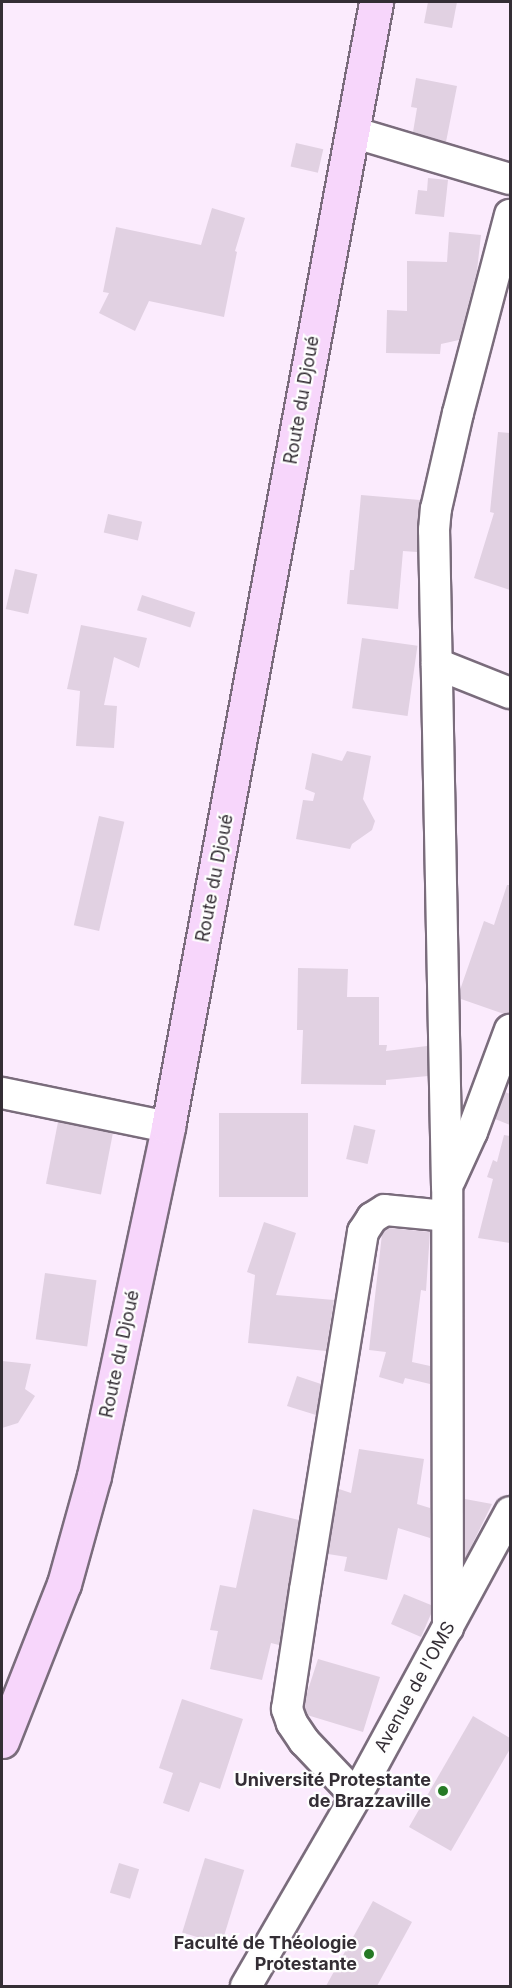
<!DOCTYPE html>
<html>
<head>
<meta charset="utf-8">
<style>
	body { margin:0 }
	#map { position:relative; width:512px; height:1988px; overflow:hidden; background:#fbebfd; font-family:Inter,sans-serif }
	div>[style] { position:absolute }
	.building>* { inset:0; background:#e1d1e2; transform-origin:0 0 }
	.roads { filter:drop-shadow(2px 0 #7a6c7c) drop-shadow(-2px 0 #7a6c7c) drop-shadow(0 2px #7a6c7c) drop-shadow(0 -2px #7a6c7c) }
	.minor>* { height:30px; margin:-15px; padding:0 15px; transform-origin:15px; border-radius:15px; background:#fff }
	.major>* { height:33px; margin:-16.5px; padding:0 16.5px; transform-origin:16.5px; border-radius:16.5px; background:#f7d6fb }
	.dots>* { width:16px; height:16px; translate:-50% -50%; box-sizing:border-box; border:3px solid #fefefe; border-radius:50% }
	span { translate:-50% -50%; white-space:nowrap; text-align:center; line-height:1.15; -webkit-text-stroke:4.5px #fefefe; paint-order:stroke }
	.street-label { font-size:18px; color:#342e35 }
	.poi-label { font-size:18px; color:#342e35; font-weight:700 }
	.right { translate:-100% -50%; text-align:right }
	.frame { position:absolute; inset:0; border:3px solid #342e35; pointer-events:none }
</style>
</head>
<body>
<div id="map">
	<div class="building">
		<div style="clip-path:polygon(428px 2px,457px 2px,452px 28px,424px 23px)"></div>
		<div style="clip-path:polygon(416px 78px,457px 86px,446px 142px,413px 132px,417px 108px,411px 107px)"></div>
		<div style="left:296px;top:143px;width:28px;height:24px;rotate:13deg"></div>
		<div style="clip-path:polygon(428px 178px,448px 180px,444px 217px,415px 214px,418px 190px,427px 191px)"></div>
		<div style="clip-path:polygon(212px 208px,245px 218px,235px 251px,237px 252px,224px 317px,149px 301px,135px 331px,99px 313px,109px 293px,103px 292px,116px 227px,201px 245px)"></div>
		<div style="clip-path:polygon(449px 232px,481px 235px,477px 271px,459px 340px,441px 344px,440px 354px,386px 353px,387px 310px,407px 311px,407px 261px,447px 262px)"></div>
		<div style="clip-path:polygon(498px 432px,510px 433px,510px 590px,474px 578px,494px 513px,490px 512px)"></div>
		<div style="clip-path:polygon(361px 495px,420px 500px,417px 552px,403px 551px,398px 609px,347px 604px,350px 570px,354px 570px)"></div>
		<div style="left:108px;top:514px;width:35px;height:19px;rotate:13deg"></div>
		<div style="left:15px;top:569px;width:23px;height:41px;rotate:13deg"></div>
		<div style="left:142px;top:595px;width:56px;height:16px;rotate:18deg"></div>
		<div style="clip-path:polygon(81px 625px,147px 638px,139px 668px,114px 657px,104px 705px,117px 706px,114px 748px,76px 746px,80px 691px,67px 689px)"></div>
		<div style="left:362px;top:638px;width:56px;height:71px;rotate:8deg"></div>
		<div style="clip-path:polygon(347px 751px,371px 756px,363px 799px,375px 821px,372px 830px,352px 844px,350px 849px,296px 839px,303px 800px,313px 801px,315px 793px,305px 789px,312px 753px,342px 761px)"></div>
		<div style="left:99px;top:816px;width:26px;height:112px;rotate:13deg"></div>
		<div style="clip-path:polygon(507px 885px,510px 885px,510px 1013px,504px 1014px,461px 999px,460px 990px,484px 921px,494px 925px)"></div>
		<div style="clip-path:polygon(298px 968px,348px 969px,347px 997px,379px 997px,379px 1045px,387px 1045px,386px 1051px,427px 1046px,428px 1076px,386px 1080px,386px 1085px,301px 1084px,303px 1030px,297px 1030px)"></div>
		<div style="clip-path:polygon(505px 1092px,510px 1094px,510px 1125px,495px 1119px)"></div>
		<div style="left:219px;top:1113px;width:89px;height:84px"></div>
		<div style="left:58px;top:1122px;width:56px;height:63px;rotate:11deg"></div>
		<div style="left:354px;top:1125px;width:22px;height:35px;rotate:13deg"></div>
		<div style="clip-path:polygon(504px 1135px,510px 1136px,510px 1243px,478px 1238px,493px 1179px,487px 1177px,493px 1160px,497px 1162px)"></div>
		<div style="clip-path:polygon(264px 1222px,296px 1233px,276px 1295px,334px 1300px,326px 1351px,248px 1343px,255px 1275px,247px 1272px)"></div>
		<div style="clip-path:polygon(389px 1228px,430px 1232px,426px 1291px,421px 1290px,412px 1362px,430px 1366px,430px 1384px,405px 1378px,403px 1384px,379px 1377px,386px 1352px,369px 1350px,382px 1234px)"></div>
		<div style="left:45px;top:1273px;width:52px;height:67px;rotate:8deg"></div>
		<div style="clip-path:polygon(2px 1361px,31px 1364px,25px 1389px,35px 1396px,18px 1423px,2px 1428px)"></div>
		<div style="clip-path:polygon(297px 1376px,321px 1384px,316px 1415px,287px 1406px)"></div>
		<div style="clip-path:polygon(359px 1449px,424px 1459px,417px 1504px,430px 1508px,430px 1538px,398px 1528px,387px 1580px,344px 1571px,347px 1557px,328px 1554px,339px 1489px,351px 1493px)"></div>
		<div style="clip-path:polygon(465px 1499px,492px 1504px,465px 1559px)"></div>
		<div style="clip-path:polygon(253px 1509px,299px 1520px,279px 1645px,271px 1643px,262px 1680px,210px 1669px,218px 1631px,210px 1630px,220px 1585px,236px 1588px)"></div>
		<div style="clip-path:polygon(404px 1594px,431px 1605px,431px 1614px,421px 1637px,391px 1624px)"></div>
		<div style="clip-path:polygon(318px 1659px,380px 1677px,363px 1732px,307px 1715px,305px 1707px,306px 1696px)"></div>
		<div style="clip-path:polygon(182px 1699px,243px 1719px,220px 1789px,200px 1782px,189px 1812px,163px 1803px,173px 1773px,159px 1768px)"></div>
		<div style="clip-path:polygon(473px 1716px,510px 1738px,510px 1749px,451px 1851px,409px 1827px)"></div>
		<div style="left:205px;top:1858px;width:41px;height:78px;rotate:17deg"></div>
		<div style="left:119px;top:1863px;width:21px;height:31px;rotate:17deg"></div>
		<div style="clip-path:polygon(373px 1901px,412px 1922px,377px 1986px,326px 1986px)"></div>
	</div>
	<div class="roads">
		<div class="minor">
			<div style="left:352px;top:132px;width:165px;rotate:16.6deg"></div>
			<div style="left:437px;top:664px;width:79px;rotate:21.7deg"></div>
			<div style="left:2px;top:1093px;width:169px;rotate:11.6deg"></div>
			<div style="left:450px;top:1180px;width:53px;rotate:-65.4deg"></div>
			<div style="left:472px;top:1132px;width:109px;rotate:-69.6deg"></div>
			<div style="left:448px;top:1628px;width:441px;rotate:-90.1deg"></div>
			<div style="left:447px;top:1187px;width:657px;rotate:-91.13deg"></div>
			<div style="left:434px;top:530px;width:21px;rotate:-85deg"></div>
			<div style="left:436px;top:509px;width:98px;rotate:-77.1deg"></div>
			<div style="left:458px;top:413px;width:205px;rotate:-75.3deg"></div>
			<div style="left:356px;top:1796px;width:76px;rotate:-133.4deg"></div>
			<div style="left:304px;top:1741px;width:22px;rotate:-124deg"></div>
			<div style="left:292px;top:1723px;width:15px;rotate:-110deg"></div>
			<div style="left:287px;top:1709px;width:120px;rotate:-81.4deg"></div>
			<div style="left:305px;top:1590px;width:363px;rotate:-80.8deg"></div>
			<div style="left:363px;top:1232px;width:17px;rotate:-57deg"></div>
			<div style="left:372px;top:1218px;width:15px;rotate:-32deg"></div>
			<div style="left:385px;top:1210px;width:62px;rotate:5.5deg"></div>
			<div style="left:246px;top:1986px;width:220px;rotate:-59.9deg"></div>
			<div style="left:356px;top:1796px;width:323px;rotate:-61.5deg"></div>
		</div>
		<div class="major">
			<div style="left:2px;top:1741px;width:169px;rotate:-68.5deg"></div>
			<div style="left:64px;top:1584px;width:112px;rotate:-74.5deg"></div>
			<div style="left:94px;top:1476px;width:357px;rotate:-78deg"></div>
			<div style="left:168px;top:1127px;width:1144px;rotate:-79.52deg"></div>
		</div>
	</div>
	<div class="dots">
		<div style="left:443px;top:1791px;background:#257925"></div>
		<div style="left:369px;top:1954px;background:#257925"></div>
	</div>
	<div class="street-label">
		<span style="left:302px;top:400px;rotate:-80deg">Route du Djoué</span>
		<span style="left:215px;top:878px;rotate:-79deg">Route du Djoué</span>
		<span style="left:120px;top:1354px;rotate:-78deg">Route du Djoué</span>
		<span style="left:415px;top:1687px;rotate:-61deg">Avenue de l'OMS</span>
	</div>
	<div class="poi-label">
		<span class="right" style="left:431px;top:1791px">Université Protestante<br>de Brazzaville</span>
		<span class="right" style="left:357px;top:1954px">Faculté de Théologie<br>Protestante</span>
	</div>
	<div class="frame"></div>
</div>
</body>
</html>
